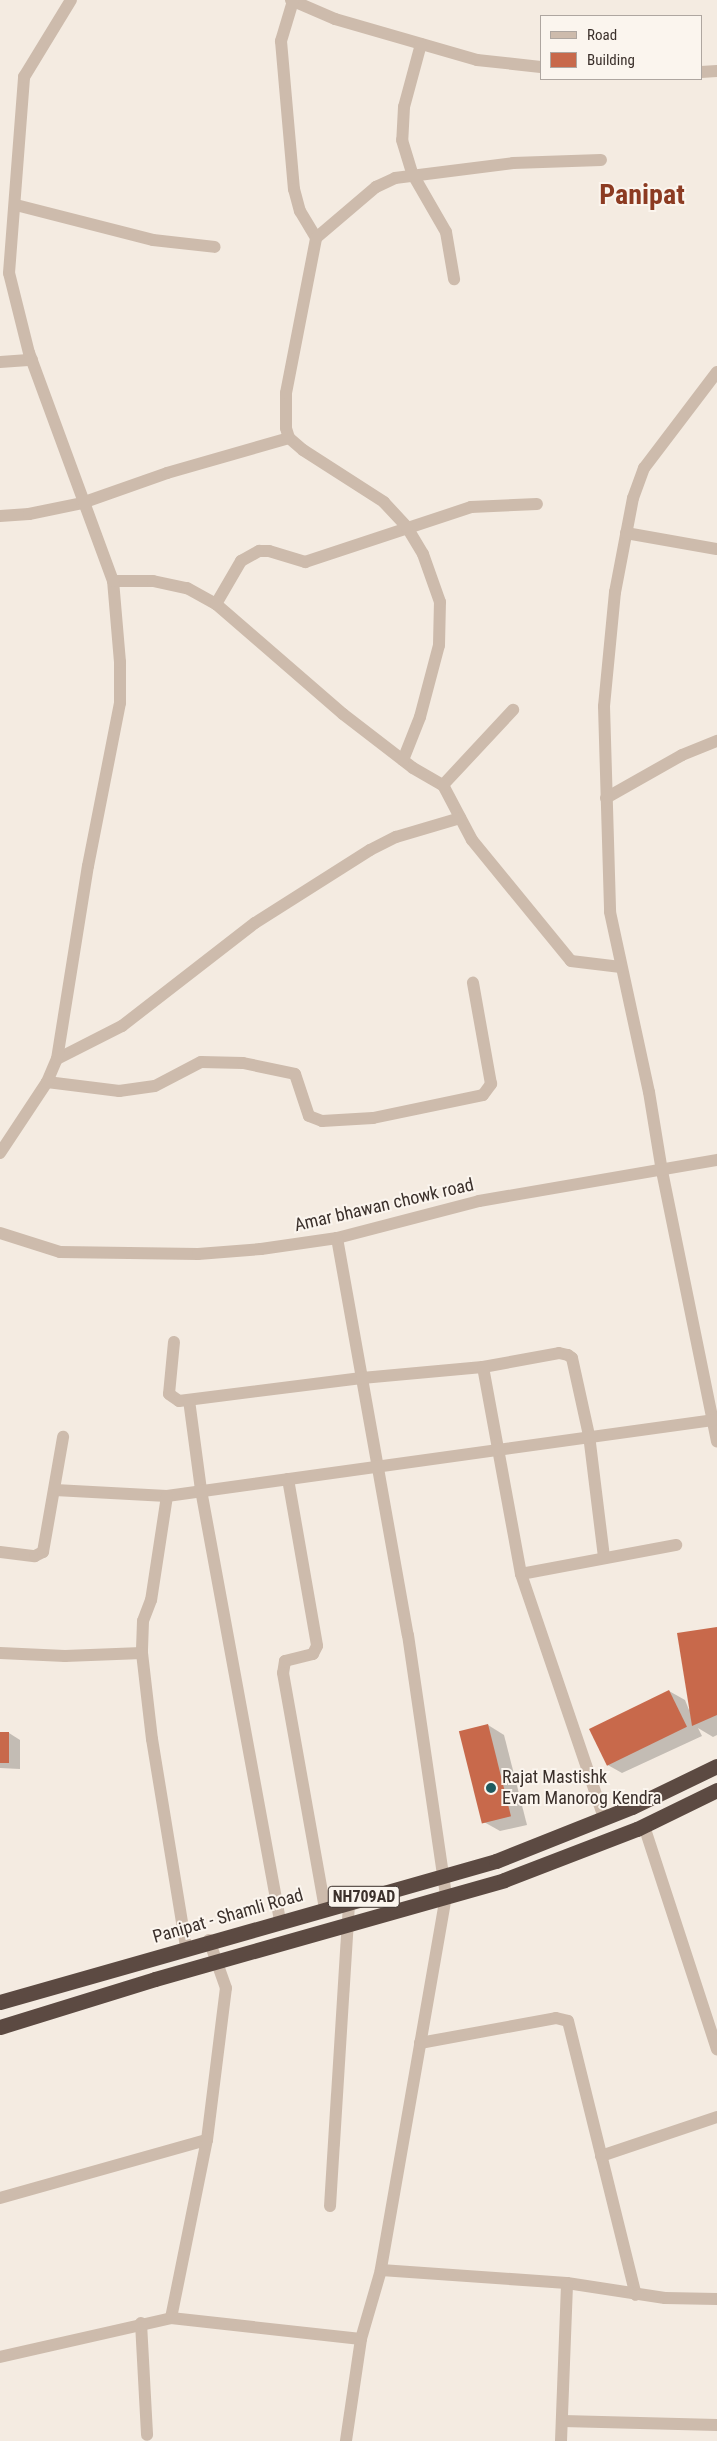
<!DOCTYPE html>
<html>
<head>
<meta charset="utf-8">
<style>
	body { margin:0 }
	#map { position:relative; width:717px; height:2441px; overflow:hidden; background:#f4ebe1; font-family:"Roboto Condensed",sans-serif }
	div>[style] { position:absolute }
	.shadow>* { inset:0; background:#0003 }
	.building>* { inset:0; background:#c8694b; transform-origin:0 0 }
	.street>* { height:12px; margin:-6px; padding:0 6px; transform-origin:6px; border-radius:6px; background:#cdbbac }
	.highway>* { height:15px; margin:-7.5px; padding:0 7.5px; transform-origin:7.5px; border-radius:7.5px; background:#5c4a42 }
	.dots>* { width:14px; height:14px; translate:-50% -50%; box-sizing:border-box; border:2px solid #fbf5ee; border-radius:50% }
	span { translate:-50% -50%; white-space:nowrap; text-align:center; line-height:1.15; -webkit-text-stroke:4px #fbf5ee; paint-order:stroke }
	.shield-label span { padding:1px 4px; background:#fbf5ee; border:1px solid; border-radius:4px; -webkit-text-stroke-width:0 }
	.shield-label { font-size:16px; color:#3b302b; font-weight:700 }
	.street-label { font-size:18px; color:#3b302b }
	.poi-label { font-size:18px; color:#3b302b }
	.left { translate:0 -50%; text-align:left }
	.town-label { font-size:28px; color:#8c3b22; font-weight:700 }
	.legend { position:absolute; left:540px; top:15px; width:162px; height:65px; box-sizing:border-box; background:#fbf5ee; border:1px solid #aea6a0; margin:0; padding:6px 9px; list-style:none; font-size:15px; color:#3b302b }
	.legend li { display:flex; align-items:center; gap:10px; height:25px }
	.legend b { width:25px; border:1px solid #aea6a0 }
</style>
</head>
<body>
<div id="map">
	<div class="shadow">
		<div style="clip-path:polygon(717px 1628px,717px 1735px,713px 1737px,698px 1728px,702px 1736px,622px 1773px,606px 1764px,669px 1691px,685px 1700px,689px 1710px)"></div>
		<div style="clip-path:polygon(488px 1725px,504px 1735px,527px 1825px,500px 1831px,484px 1822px)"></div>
		<div style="clip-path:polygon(9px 1733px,20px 1740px,20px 1769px,0 1768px,0 1734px)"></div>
	</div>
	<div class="building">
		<div style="clip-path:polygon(717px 1627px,717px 1715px,692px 1726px,677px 1633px)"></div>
		<div style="left:669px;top:1690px;width:41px;height:89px;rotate:64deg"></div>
		<div style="left:488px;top:1724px;width:95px;height:30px;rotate:76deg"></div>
		<div style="left:0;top:1732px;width:9px;height:31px"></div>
	</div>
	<div class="street">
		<div style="left:291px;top:0;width:48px;rotate:23.4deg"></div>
		<div style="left:335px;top:19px;width:148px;rotate:16.1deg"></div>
		<div style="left:477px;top:60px;width:64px;rotate:6.2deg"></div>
		<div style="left:293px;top:1px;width:42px;rotate:106.7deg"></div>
		<div style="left:281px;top:41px;width:149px;rotate:85deg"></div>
		<div style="left:294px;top:189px;width:23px;rotate:75deg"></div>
		<div style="left:300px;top:211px;width:31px;rotate:59deg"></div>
		<div style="left:421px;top:44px;width:65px;rotate:105.1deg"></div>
		<div style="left:404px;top:107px;width:33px;rotate:93deg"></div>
		<div style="left:402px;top:140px;width:34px;rotate:73deg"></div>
		<div style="left:412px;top:173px;width:68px;rotate:60deg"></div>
		<div style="left:446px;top:232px;width:48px;rotate:80.3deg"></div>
		<div style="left:701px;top:72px;width:16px;rotate:-4deg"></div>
		<div style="left:16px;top:205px;width:141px;rotate:14.3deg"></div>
		<div style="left:153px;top:240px;width:62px;rotate:6.4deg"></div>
		<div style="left:0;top:362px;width:32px;rotate:-4deg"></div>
		<div style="left:717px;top:372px;width:121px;rotate:127.2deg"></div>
		<div style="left:644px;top:468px;width:32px;rotate:110deg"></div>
		<div style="left:633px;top:498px;width:96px;rotate:100.8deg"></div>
		<div style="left:615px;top:592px;width:115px;rotate:95.5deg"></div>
		<div style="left:604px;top:706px;width:206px;rotate:88.3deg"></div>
		<div style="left:610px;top:912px;width:184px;rotate:77.8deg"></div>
		<div style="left:649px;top:1092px;width:80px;rotate:80.7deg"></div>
		<div style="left:662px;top:1171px;width:276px;rotate:78.5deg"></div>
		<div style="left:0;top:516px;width:29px;rotate:-4deg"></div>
		<div style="left:29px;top:514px;width:54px;rotate:-11.7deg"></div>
		<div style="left:82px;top:503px;width:90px;rotate:-19.4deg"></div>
		<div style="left:167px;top:473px;width:127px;rotate:-16deg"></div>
		<div style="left:626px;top:533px;width:92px;rotate:10deg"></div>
		<div style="left:113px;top:581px;width:40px"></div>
		<div style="left:153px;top:581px;width:35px;rotate:12deg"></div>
		<div style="left:187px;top:588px;width:33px;rotate:29deg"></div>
		<div style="left:216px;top:604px;width:168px;rotate:40.9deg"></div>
		<div style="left:343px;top:714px;width:88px;rotate:37.6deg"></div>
		<div style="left:413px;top:768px;width:34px;rotate:30deg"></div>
		<div style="left:443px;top:785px;width:62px;rotate:62.2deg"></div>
		<div style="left:472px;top:840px;width:156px;rotate:50.7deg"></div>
		<div style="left:571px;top:961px;width:50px;rotate:6.8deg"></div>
		<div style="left:216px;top:604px;width:50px;rotate:-59.8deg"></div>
		<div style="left:241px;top:561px;width:21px;rotate:-29deg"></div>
		<div style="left:259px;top:551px;width:10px"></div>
		<div style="left:269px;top:551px;width:38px;rotate:17deg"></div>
		<div style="left:305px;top:562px;width:175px;rotate:-18.3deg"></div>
		<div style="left:471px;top:507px;width:66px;rotate:-2.6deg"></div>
		<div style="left:403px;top:760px;width:46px;rotate:-68.4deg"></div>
		<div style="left:420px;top:717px;width:74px;rotate:-75.2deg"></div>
		<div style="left:439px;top:645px;width:43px;rotate:-88.7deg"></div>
		<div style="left:440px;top:602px;width:51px;rotate:-109.5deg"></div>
		<div style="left:423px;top:554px;width:31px;rotate:-121deg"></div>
		<div style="left:407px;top:527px;width:34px;rotate:-133deg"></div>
		<div style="left:384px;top:502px;width:96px;rotate:-147.3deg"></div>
		<div style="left:303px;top:450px;width:18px;rotate:-139deg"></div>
		<div style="left:289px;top:438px;width:10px;rotate:-107deg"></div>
		<div style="left:286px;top:428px;width:35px;rotate:-90deg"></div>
		<div style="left:286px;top:393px;width:158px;rotate:-79deg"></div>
		<div style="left:316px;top:238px;width:79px;rotate:-40.4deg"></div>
		<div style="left:376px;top:187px;width:21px;rotate:-25deg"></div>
		<div style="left:395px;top:178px;width:119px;rotate:-7.2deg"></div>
		<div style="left:513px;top:163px;width:88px;rotate:-2deg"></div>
		<div style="left:443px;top:785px;width:103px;rotate:-47deg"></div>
		<div style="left:606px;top:798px;width:87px;rotate:-29.5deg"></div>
		<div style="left:682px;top:755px;width:38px;rotate:-22deg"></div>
		<div style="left:57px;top:1059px;width:73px;rotate:-26.9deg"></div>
		<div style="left:122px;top:1026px;width:168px;rotate:-37.8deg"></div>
		<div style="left:255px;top:923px;width:136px;rotate:-32.4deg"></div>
		<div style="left:370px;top:850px;width:29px;rotate:-27deg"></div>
		<div style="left:396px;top:837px;width:67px;rotate:-16.5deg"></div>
		<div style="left:47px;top:1082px;width:73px;rotate:7.1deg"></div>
		<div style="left:119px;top:1091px;width:36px;rotate:-8deg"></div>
		<div style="left:155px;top:1086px;width:52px;rotate:-27.6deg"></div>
		<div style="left:201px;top:1062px;width:42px;rotate:1.4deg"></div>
		<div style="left:243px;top:1063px;width:53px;rotate:11.9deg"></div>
		<div style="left:295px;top:1074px;width:44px;rotate:71.6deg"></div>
		<div style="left:309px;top:1116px;width:14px;rotate:21deg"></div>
		<div style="left:322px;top:1121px;width:51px;rotate:-3.4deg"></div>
		<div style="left:373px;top:1118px;width:112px;rotate:-11.8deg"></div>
		<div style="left:483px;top:1095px;width:14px;rotate:-54deg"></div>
		<div style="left:491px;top:1084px;width:103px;rotate:-100.1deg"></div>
		<div style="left:0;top:1153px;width:85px;rotate:-56.5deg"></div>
		<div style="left:47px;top:1082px;width:25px;rotate:-67deg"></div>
		<div style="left:57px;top:1059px;width:195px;rotate:-80.9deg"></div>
		<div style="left:88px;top:866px;width:166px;rotate:-78.9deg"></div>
		<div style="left:120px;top:703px;width:41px;rotate:-90deg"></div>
		<div style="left:120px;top:662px;width:81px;rotate:-94.9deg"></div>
		<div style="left:113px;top:581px;width:243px;rotate:-110.2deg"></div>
		<div style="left:29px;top:353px;width:82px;rotate:-104deg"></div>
		<div style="left:9px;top:273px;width:197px;rotate:-85.6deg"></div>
		<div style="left:24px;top:77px;width:90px;rotate:-58.6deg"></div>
		<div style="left:0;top:1233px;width:63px;rotate:17.6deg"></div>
		<div style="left:60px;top:1252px;width:138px;rotate:0.8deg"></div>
		<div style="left:198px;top:1254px;width:63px;rotate:-4.5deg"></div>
		<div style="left:261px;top:1249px;width:77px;rotate:-8.2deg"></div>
		<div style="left:337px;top:1238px;width:147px;rotate:-14.6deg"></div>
		<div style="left:479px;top:1201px;width:242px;rotate:-9.8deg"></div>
		<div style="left:337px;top:1238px;width:403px;rotate:79.9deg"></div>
		<div style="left:408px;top:1635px;width:264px;rotate:81.7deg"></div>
		<div style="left:446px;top:1896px;width:380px;rotate:99.9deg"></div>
		<div style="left:381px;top:2270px;width:72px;rotate:106.2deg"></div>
		<div style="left:361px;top:2339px;width:103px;rotate:98.4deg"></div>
		<div style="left:174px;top:1342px;width:52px;rotate:95.5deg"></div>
		<div style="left:169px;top:1394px;width:12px;rotate:35deg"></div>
		<div style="left:179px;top:1401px;width:184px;rotate:-7.2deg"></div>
		<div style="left:362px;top:1378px;width:121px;rotate:-5.2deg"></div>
		<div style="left:483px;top:1367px;width:77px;rotate:-10.4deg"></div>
		<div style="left:559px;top:1353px;width:9px;rotate:13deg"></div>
		<div style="left:568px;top:1355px;width:5px;rotate:37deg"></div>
		<div style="left:572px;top:1358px;width:79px;rotate:77.6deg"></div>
		<div style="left:589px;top:1435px;width:124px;rotate:83deg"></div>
		<div style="left:483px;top:1367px;width:210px;rotate:79.6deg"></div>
		<div style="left:521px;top:1574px;width:258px;rotate:71.2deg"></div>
		<div style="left:189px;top:1400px;width:91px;rotate:82.4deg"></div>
		<div style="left:201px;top:1490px;width:438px;rotate:79.6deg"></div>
		<div style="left:288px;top:1479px;width:169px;rotate:80.1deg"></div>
		<div style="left:317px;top:1646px;width:9px;rotate:117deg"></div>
		<div style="left:313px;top:1654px;width:29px;rotate:166deg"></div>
		<div style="left:285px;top:1661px;width:12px;rotate:99deg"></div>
		<div style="left:283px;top:1673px;width:239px;rotate:79.9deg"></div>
		<div style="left:55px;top:1490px;width:112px;rotate:3.1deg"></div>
		<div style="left:167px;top:1496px;width:551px;rotate:-7.92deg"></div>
		<div style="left:167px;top:1496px;width:105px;rotate:98.7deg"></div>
		<div style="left:151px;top:1600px;width:22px;rotate:111deg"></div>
		<div style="left:143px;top:1621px;width:32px;rotate:92deg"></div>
		<div style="left:142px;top:1653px;width:87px;rotate:83.4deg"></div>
		<div style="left:152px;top:1739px;width:211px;rotate:80.7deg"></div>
		<div style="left:0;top:1552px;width:35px;rotate:7deg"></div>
		<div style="left:35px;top:1556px;width:9px;rotate:-27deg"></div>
		<div style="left:43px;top:1552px;width:117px;rotate:-80.1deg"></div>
		<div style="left:521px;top:1574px;width:158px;rotate:-10.6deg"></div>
		<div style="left:0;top:1653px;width:65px;rotate:2.6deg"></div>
		<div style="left:65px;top:1656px;width:77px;rotate:-2.2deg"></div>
		<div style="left:644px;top:1826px;width:235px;rotate:71.9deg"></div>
		<div style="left:420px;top:2043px;width:138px;rotate:-10.4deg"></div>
		<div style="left:556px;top:2018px;width:12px;rotate:14deg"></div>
		<div style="left:568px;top:2021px;width:282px;rotate:76.1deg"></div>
		<div style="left:601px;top:2156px;width:122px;rotate:-18.6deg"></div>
		<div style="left:0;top:2198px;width:215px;rotate:-15.7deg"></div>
		<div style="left:330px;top:2206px;width:305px;rotate:-86.4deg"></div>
		<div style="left:381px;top:2270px;width:186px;rotate:4deg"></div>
		<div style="left:567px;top:2283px;width:99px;rotate:8.7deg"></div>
		<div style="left:665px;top:2298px;width:52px;rotate:1.1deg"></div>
		<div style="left:171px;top:2318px;width:182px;rotate:-78.6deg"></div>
		<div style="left:207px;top:2140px;width:153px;rotate:-82.9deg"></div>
		<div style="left:226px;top:1988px;width:51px;rotate:-109.5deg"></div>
		<div style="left:141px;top:2323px;width:112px;rotate:86.9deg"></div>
		<div style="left:0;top:2357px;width:175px;rotate:-12.8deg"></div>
		<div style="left:171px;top:2318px;width:191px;rotate:6.3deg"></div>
		<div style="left:563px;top:2421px;width:154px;rotate:1.5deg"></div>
		<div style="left:561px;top:2441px;width:158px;rotate:-87.8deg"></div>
	</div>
	<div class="highway">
		<div style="left:0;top:2002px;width:516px;rotate:-15.87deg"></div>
		<div style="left:496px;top:1861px;width:146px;rotate:-21.7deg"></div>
		<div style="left:632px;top:1807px;width:94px;rotate:-25.8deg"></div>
		<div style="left:0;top:2027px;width:162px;rotate:-17.2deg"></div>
		<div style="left:155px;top:1979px;width:363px;rotate:-15.8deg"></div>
		<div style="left:504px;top:1880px;width:142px;rotate:-21deg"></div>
		<div style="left:637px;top:1829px;width:89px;rotate:-26deg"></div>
	</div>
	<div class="dots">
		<div style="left:491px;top:1788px;background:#1f5a5e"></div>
	</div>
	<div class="shield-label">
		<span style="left:364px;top:1897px">NH709AD</span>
	</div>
	<div class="street-label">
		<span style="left:384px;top:1205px;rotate:-13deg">Amar bhawan chowk road</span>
		<span style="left:228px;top:1916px;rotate:-16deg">Panipat - Shamli Road</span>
	</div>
	<div class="poi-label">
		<span class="left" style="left:502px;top:1788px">Rajat Mastishk<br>Evam Manorog Kendra</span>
	</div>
	<div class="town-label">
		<span style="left:642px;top:195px">Panipat</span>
	</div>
	<ul class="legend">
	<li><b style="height:6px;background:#cdbbac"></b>Road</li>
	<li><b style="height:14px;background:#c8694b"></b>Building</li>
	</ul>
</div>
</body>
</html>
